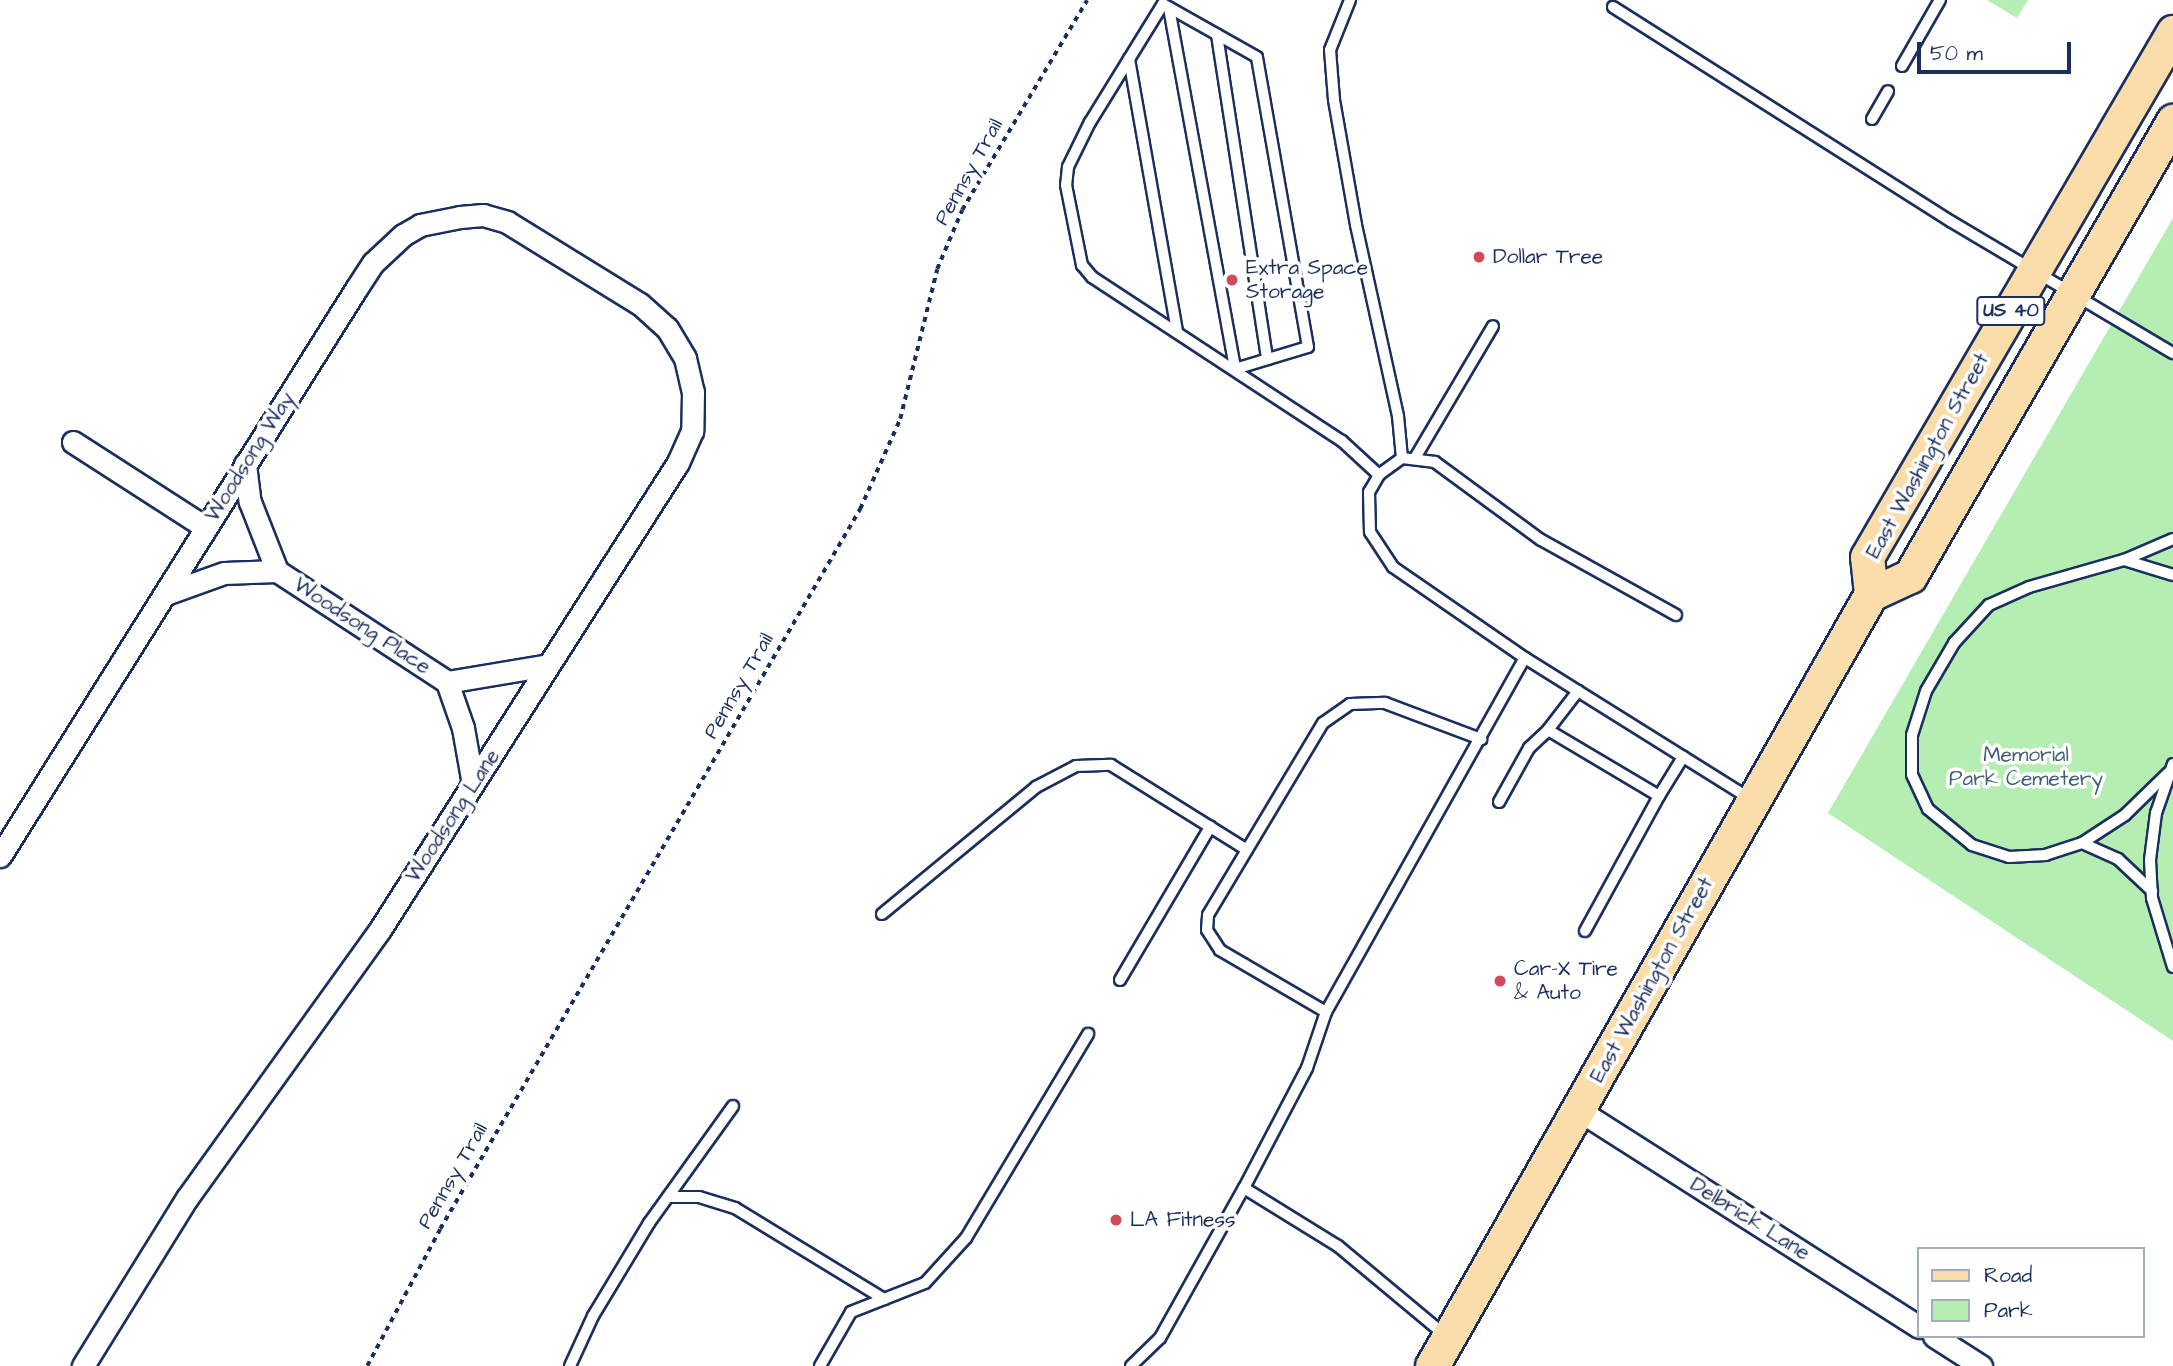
<!DOCTYPE html>
<html>
<head>
<meta charset="utf-8">
<style>
	body { margin:0 }
	#map { position:relative; width:2173px; height:1366px; overflow:hidden; background:#fff; font-family:"Architects Daughter",sans-serif }
	div>[style] { position:absolute }
	.green>* { inset:0; background:#b5eeb2 }
	.path>* { height:3.5px; margin-top:-1.75px; transform-origin:0; background:repeating-linear-gradient(90deg,#1b2f5e 0 5px,transparent 0 10px) }
	.roads { filter:drop-shadow(2px 0 #1b2f5e) drop-shadow(-2px 0 #1b2f5e) drop-shadow(0 2px #1b2f5e) drop-shadow(0 -2px #1b2f5e) }
	.lane>* { height:10px; margin:-5px; padding:0 5px; transform-origin:5px; border-radius:5px; background:#fff }
	.street>* { height:21px; margin:-10.5px; padding:0 10.5px; transform-origin:10.5px; border-radius:10.5px; background:#fff }
	.primary>* { height:33px; margin:-16.5px; padding:0 16.5px; transform-origin:16.5px; border-radius:16.5px; background:#fbddab }
	.dots>* { width:19px; height:19px; translate:-50% -50%; box-sizing:border-box; border:4px solid #fff; border-radius:50% }
	span { translate:-50% -50%; white-space:nowrap; text-align:center; line-height:1.15; -webkit-text-stroke:7px #fff; paint-order:stroke }
	.shield-label span { padding:2px 5px; background:#fff; border:2px solid; border-radius:5px; -webkit-text-stroke-width:0 }
	.shield-label { font-size:19px; color:#1b2f5e; font-weight:700 }
	.street-label { font-size:21px; color:#1b2f5e }
	.poi-label { font-size:21px; color:#1b2f5e }
	.left { translate:0 -50%; text-align:left }
	.park-label { font-size:21px; color:#425f73 }
	.legend { position:absolute; left:1917px; top:1247px; width:228px; height:91px; box-sizing:border-box; background:#fff; border:2px solid #a4acbf; margin:0; padding:9px 12px; list-style:none; font-size:21px; color:#1b2f5e }
	.legend li { display:flex; align-items:center; gap:14px; height:35px }
	.legend b { width:35px; border:2px solid #a4acbf }
	.scale { position:absolute; left:1917px; top:42px; width:154px; height:32px; box-sizing:border-box; border:4px solid #1b2f5e; border-top:0; padding-left:9px; font-size:21px; line-height:24px; white-space:nowrap; color:#1b2f5e; -webkit-text-stroke:5px #fff; paint-order:stroke }
</style>
</head>
<body>
<div id="map">
	<div class="green">
		<div style="clip-path:polygon(1987px 0,2028px 0,2017px 18px)"></div>
		<div style="clip-path:polygon(2173px 218px,2173px 1041px,1828px 813px)"></div>
	</div>
	<div class="path">
		<div style="left:367px;top:1366px;width:155px;rotate:-61.9deg"></div>
		<div style="left:440px;top:1229px;width:834px;rotate:-59.74deg"></div>
		<div style="left:860px;top:509px;width:98px;rotate:-66deg"></div>
		<div style="left:900px;top:419px;width:154px;rotate:-76.1deg"></div>
		<div style="left:937px;top:269px;width:64px;rotate:-67deg"></div>
		<div style="left:962px;top:210px;width:244px;rotate:-59.2deg"></div>
	</div>
	<div class="roads">
		<div class="lane">
			<div style="left:1350px;top:0;width:54px;rotate:111.8deg"></div>
			<div style="left:1330px;top:50px;width:50px;rotate:85.4deg"></div>
			<div style="left:1334px;top:100px;width:127px;rotate:80deg"></div>
			<div style="left:1356px;top:225px;width:196px;rotate:77.6deg"></div>
			<div style="left:1398px;top:416px;width:42px;rotate:84.6deg"></div>
			<div style="left:1613px;top:7px;width:401px;rotate:32.4deg"></div>
			<div style="left:1952px;top:222px;width:257px;rotate:30.7deg"></div>
			<div style="left:1169px;top:8px;width:367px;rotate:79.6deg"></div>
			<div style="left:1235px;top:369px;width:76px;rotate:-16.8deg"></div>
			<div style="left:1308px;top:347px;width:294px;rotate:-100deg"></div>
			<div style="left:1257px;top:57px;width:108px;rotate:-150.6deg"></div>
			<div style="left:1163px;top:4px;width:139px;rotate:121.7deg"></div>
			<div style="left:1090px;top:122px;width:50px;rotate:116.1deg"></div>
			<div style="left:1068px;top:167px;width:18px;rotate:96deg"></div>
			<div style="left:1066px;top:185px;width:82px;rotate:78.7deg"></div>
			<div style="left:1082px;top:265px;width:16px;rotate:50deg"></div>
			<div style="left:1092px;top:277px;width:299px;rotate:33.3deg"></div>
			<div style="left:1342px;top:441px;width:50px;rotate:42.6deg"></div>
			<div style="left:1217px;top:35px;width:328px;rotate:81.2deg"></div>
			<div style="left:1129px;top:59px;width:276px;rotate:80deg"></div>
			<div style="left:1902px;top:66px;width:76px;rotate:-60.1deg"></div>
			<div style="left:1872px;top:119px;width:32px;rotate:-60deg"></div>
			<div style="left:1415px;top:458px;width:153px;rotate:-59.4deg"></div>
			<div style="left:2124px;top:560px;width:51px;rotate:17deg"></div>
			<div style="left:1676px;top:615px;width:154px;rotate:-150.9deg"></div>
			<div style="left:1541px;top:540px;width:132px;rotate:-143.7deg"></div>
			<div style="left:1435px;top:462px;width:33px;rotate:-173deg"></div>
			<div style="left:1402px;top:458px;width:29px;rotate:144deg"></div>
			<div style="left:1379px;top:475px;width:20px;rotate:120deg"></div>
			<div style="left:1369px;top:492px;width:40px;rotate:88.6deg"></div>
			<div style="left:1370px;top:532px;width:42px;rotate:56.7deg"></div>
			<div style="left:1393px;top:567px;width:160px;rotate:34.6deg"></div>
			<div style="left:1525px;top:658px;width:264px;rotate:32deg"></div>
			<div style="left:1578px;top:691px;width:49px;rotate:127.6deg"></div>
			<div style="left:1548px;top:730px;width:129px;rotate:30.7deg"></div>
			<div style="left:1659px;top:796px;width:46px;rotate:-58.4deg"></div>
			<div style="left:2173px;top:764px;width:52px;rotate:109.1deg"></div>
			<div style="left:2156px;top:813px;width:47px;rotate:97.3deg"></div>
			<div style="left:2150px;top:860px;width:38px;rotate:87deg"></div>
			<div style="left:2152px;top:898px;width:72px;rotate:73.1deg"></div>
			<div style="left:2168px;top:773px;width:60px;rotate:135.7deg"></div>
			<div style="left:2125px;top:815px;width:51px;rotate:146.9deg"></div>
			<div style="left:2082px;top:843px;width:38px;rotate:162deg"></div>
			<div style="left:2046px;top:855px;width:37px;rotate:177deg"></div>
			<div style="left:2009px;top:857px;width:39px;rotate:-162deg"></div>
			<div style="left:1972px;top:845px;width:57px;rotate:-140.7deg"></div>
			<div style="left:1928px;top:809px;width:38px;rotate:-115deg"></div>
			<div style="left:1912px;top:774px;width:39px;rotate:-90deg"></div>
			<div style="left:1912px;top:735px;width:46px;rotate:-72.3deg"></div>
			<div style="left:1926px;top:691px;width:56px;rotate:-59.7deg"></div>
			<div style="left:1954px;top:643px;width:52px;rotate:-47.4deg"></div>
			<div style="left:1989px;top:605px;width:44px;rotate:-24.2deg"></div>
			<div style="left:2029px;top:587px;width:99px;rotate:-15.9deg"></div>
			<div style="left:2124px;top:560px;width:53px;rotate:-23.2deg"></div>
			<div style="left:1499px;top:802px;width:62px;rotate:-60.9deg"></div>
			<div style="left:1529px;top:748px;width:26px;rotate:-43deg"></div>
			<div style="left:2082px;top:843px;width:39px;rotate:24deg"></div>
			<div style="left:2118px;top:859px;width:47px;rotate:43.3deg"></div>
			<div style="left:882px;top:914px;width:200px;rotate:-39.5deg"></div>
			<div style="left:1036px;top:787px;width:45px;rotate:-27.7deg"></div>
			<div style="left:1076px;top:766px;width:35px;rotate:-2deg"></div>
			<div style="left:1111px;top:765px;width:160px;rotate:32deg"></div>
			<div style="left:1585px;top:931px;width:154px;rotate:-61.3deg"></div>
			<div style="left:1120px;top:980px;width:178px;rotate:-59.5deg"></div>
			<div style="left:1326px;top:1012px;width:123px;rotate:-149.7deg"></div>
			<div style="left:1220px;top:950px;width:24px;rotate:-123deg"></div>
			<div style="left:1207px;top:930px;width:15px;rotate:-86deg"></div>
			<div style="left:1208px;top:915px;width:224px;rotate:-59.1deg"></div>
			<div style="left:1323px;top:723px;width:33px;rotate:-35deg"></div>
			<div style="left:1350px;top:704px;width:35px;rotate:-2deg"></div>
			<div style="left:1385px;top:703px;width:103px;rotate:20.6deg"></div>
			<div style="left:1244px;top:1188px;width:110px;rotate:31.7deg"></div>
			<div style="left:1338px;top:1246px;width:139px;rotate:39.8deg"></div>
			<div style="left:668px;top:1197px;width:31px"></div>
			<div style="left:699px;top:1197px;width:38px;rotate:17deg"></div>
			<div style="left:735px;top:1208px;width:175px;rotate:31.4deg"></div>
			<div style="left:570px;top:1366px;width:55px;rotate:-65.3deg"></div>
			<div style="left:593px;top:1316px;width:109px;rotate:-58.9deg"></div>
			<div style="left:649px;top:1223px;width:144px;rotate:-54.3deg"></div>
			<div style="left:820px;top:1366px;width:62px;rotate:-60.1deg"></div>
			<div style="left:851px;top:1312px;width:79px;rotate:-21.4deg"></div>
			<div style="left:925px;top:1283px;width:61px;rotate:-47.7deg"></div>
			<div style="left:966px;top:1238px;width:238px;rotate:-59.1deg"></div>
			<div style="left:1131px;top:1366px;width:40px;rotate:-44deg"></div>
			<div style="left:1160px;top:1338px;width:172px;rotate:-60.8deg"></div>
			<div style="left:1244px;top:1188px;width:136px;rotate:-62.3deg"></div>
			<div style="left:1307px;top:1068px;width:59px;rotate:-71.3deg"></div>
			<div style="left:1326px;top:1012px;width:406px;rotate:-60.7deg"></div>
		</div>
		<div class="street">
			<div style="left:73px;top:442px;width:157px;rotate:32.8deg"></div>
			<div style="left:245px;top:464px;width:38px;rotate:83deg"></div>
			<div style="left:250px;top:502px;width:74px;rotate:68.6deg"></div>
			<div style="left:277px;top:571px;width:203px;rotate:33.1deg"></div>
			<div style="left:168px;top:593px;width:59px;rotate:-19.7deg"></div>
			<div style="left:224px;top:573px;width:53px;rotate:-2.2deg"></div>
			<div style="left:447px;top:682px;width:49px;rotate:70.8deg"></div>
			<div style="left:463px;top:728px;width:57px;rotate:79.9deg"></div>
			<div style="left:447px;top:682px;width:103px;rotate:-9.5deg"></div>
			<div style="left:0;top:856px;width:669px;rotate:-57.88deg"></div>
			<div style="left:356px;top:289px;width:31px;rotate:-57deg"></div>
			<div style="left:373px;top:263px;width:41px;rotate:-43deg"></div>
			<div style="left:403px;top:235px;width:20px;rotate:-30deg"></div>
			<div style="left:420px;top:225px;width:41px;rotate:-11.3deg"></div>
			<div style="left:460px;top:217px;width:23px;rotate:-5deg"></div>
			<div style="left:483px;top:215px;width:25px;rotate:16deg"></div>
			<div style="left:507px;top:222px;width:156px;rotate:31.7deg"></div>
			<div style="left:640px;top:304px;width:36px;rotate:42deg"></div>
			<div style="left:667px;top:328px;width:35px;rotate:59deg"></div>
			<div style="left:685px;top:358px;width:35px;rotate:77deg"></div>
			<div style="left:693px;top:392px;width:39px;rotate:91deg"></div>
			<div style="left:692px;top:431px;width:36px;rotate:114deg"></div>
			<div style="left:677px;top:464px;width:554px;rotate:122.54deg"></div>
			<div style="left:379px;top:931px;width:329px;rotate:125.7deg"></div>
			<div style="left:187px;top:1198px;width:198px;rotate:121.8deg"></div>
			<div style="left:1580px;top:1111px;width:402px;rotate:32.5deg"></div>
			<div style="left:1934px;top:1336px;width:56px;rotate:32.6deg"></div>
		</div>
		<div class="primary">
			<div style="left:1871px;top:594px;width:37px;rotate:-96deg"></div>
			<div style="left:1867px;top:557px;width:608px;rotate:-59.76deg"></div>
			<div style="left:1432px;top:1366px;width:888px;rotate:-60.38deg"></div>
			<div style="left:1871px;top:594px;width:43px;rotate:-24.8deg"></div>
			<div style="left:1910px;top:576px;width:526px;rotate:-59.97deg"></div>
		</div>
	</div>
	<div class="dots">
		<div style="left:1479px;top:257px;background:#d1495b"></div>
		<div style="left:1232px;top:280px;background:#d1495b"></div>
		<div style="left:1500px;top:981px;background:#d1495b"></div>
		<div style="left:1116px;top:1220px;background:#d1495b"></div>
	</div>
	<div class="shield-label">
		<span style="left:2011px;top:311px">US 40</span>
	</div>
	<div class="street-label">
		<span style="left:969px;top:172px;rotate:-61deg">Pennsy Trail</span>
		<span style="left:1928px;top:456px;rotate:-61deg">East Washington Street</span>
		<span style="left:250px;top:457px;rotate:-58deg">Woodsong Way</span>
		<span style="left:362px;top:626px;rotate:33deg">Woodsong Place</span>
		<span style="left:739px;top:686px;rotate:-60deg">Pennsy Trail</span>
		<span style="left:453px;top:816px;rotate:-57deg">Woodsong Lane</span>
		<span style="left:1652px;top:980px;rotate:-61deg">East Washington Street</span>
		<span style="left:453px;top:1176px;rotate:-60deg">Pennsy Trail</span>
		<span style="left:1750px;top:1219px;rotate:32deg">Delbrick Lane</span>
	</div>
	<div class="poi-label">
		<span class="left" style="left:1493px;top:257px">Dollar Tree</span>
		<span class="left" style="left:1246px;top:280px">Extra Space<br>Storage</span>
		<span class="left" style="left:1514px;top:981px">Car-X Tire<br>&amp; Auto</span>
		<span class="left" style="left:1130px;top:1220px">LA Fitness</span>
	</div>
	<div class="park-label">
		<span style="left:2026px;top:767px">Memorial<br>Park Cemetery</span>
	</div>
	<ul class="legend">
	<li><b style="height:9px;background:#fbddab"></b>Road</li>
	<li><b style="height:19px;background:#b5eeb2"></b>Park</li>
	</ul>
	<div class="scale">50 m</div>
</div>
</body>
</html>
